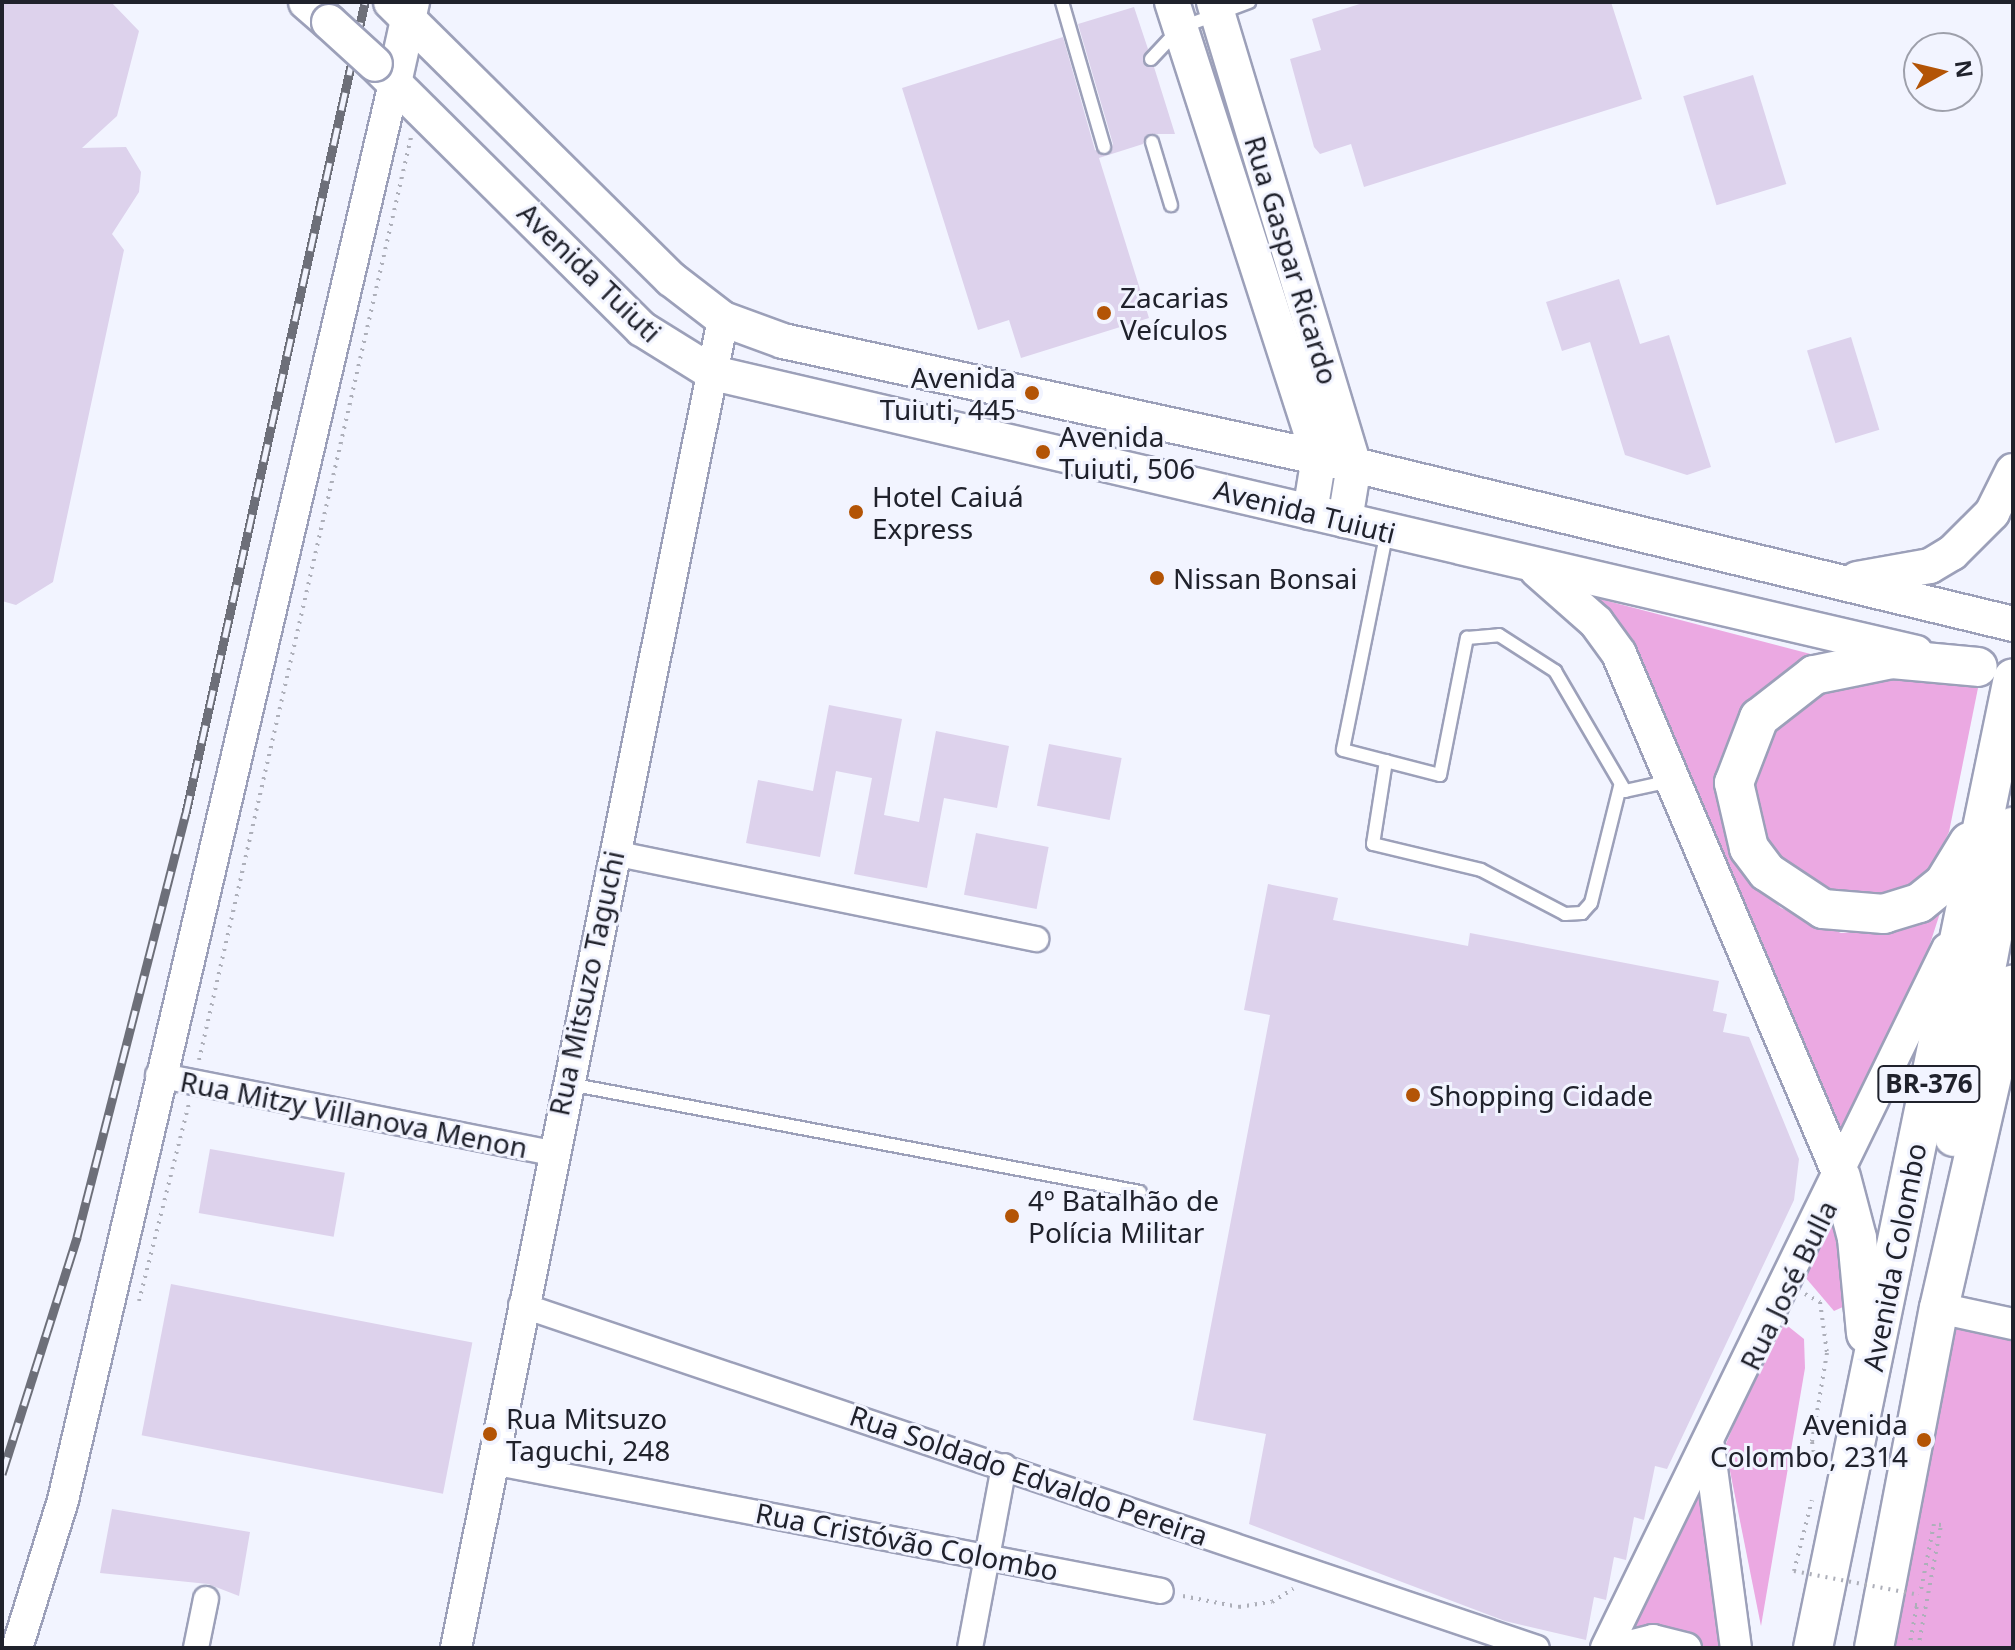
<!DOCTYPE html>
<html>
<head>
<meta charset="utf-8">
<style>
	body { margin:0 }
	#map { position:relative; width:2015px; height:1650px; overflow:hidden; background:#f2f4ff; font-family:"Noto Sans",sans-serif }
	div>[style] { position:absolute }
	.green>* { inset:0; background:#eba9e2 }
	.building>* { inset:0; background:#ddd2ec; transform-origin:0 0 }
	.path>* { height:4px; margin-top:-2px; transform-origin:0; background:repeating-linear-gradient(90deg,#adafb9 0 2px,transparent 0 8px) }
	.roads { filter:drop-shadow(2px 0 #9ca0b9) drop-shadow(-2px 0 #9ca0b9) drop-shadow(0 2px #9ca0b9) drop-shadow(0 -2px #9ca0b9) }
	.service>* { height:12px; margin:-6px; padding:0 6px; transform-origin:6px; border-radius:6px; background:#fff }
	.minor>* { height:24px; margin:-12px; padding:0 12px; transform-origin:12px; border-radius:12px; background:#fff }
	.tertiary>* { height:30px; margin:-15px; padding:0 15px; transform-origin:15px; border-radius:15px; background:#fff }
	.secondary>* { height:34px; margin:-17px; padding:0 17px; transform-origin:17px; border-radius:17px; background:#fff }
	.primary>* { height:38px; margin:-19px; padding:0 19px; transform-origin:19px; border-radius:19px; background:#fff }
	.rail>* { height:9px; margin-top:-4.5px; transform-origin:0; background:repeating-linear-gradient(90deg,#f2f4ff 0 18px,#6d6f79 0 36px); box-sizing:border-box; border-block:2px solid #6d6f79 }
	.path-bridge>* { height:4px; margin-top:-2px; transform-origin:0; background:repeating-linear-gradient(90deg,#adafb9 0 2px,transparent 0 8px) }
	.bridges { filter:drop-shadow(2px 0 #9ca0b9) drop-shadow(-2px 0 #9ca0b9) drop-shadow(0 2px #9ca0b9) drop-shadow(0 -2px #9ca0b9) }
	.secondary-bridge>* { height:34px; margin:-17px; padding:0 17px; transform-origin:17px; border-radius:17px; background:#fff }
	.dots>* { width:22px; height:22px; translate:-50% -50%; box-sizing:border-box; border:4px solid #f2f4ff; border-radius:50% }
	span { translate:-50% -50%; white-space:nowrap; text-align:center; line-height:1.15; -webkit-text-stroke:6px #f2f4ff; paint-order:stroke }
	.shield-label span { padding:2px 6px; background:#f2f4ff; border:2px solid; border-radius:6px; -webkit-text-stroke-width:0 }
	.shield-label { font-size:26px; color:#20222c; font-weight:700 }
	.street-label { font-size:28px; color:#20222c }
	.poi-label { font-size:28px; color:#20222c }
	.left { translate:0 -50%; text-align:left }
	.right { translate:-100% -50%; text-align:right }
	.frame { position:absolute; inset:0; border:4px solid #20222c; pointer-events:none }
	.north { position:absolute; left:1903px; top:32px; width:80px; height:80px; box-sizing:border-box; background:#f2f4ff; border:2px solid #9ea0ab; border-radius:50%; rotate:82deg; font-size:22px; font-weight:700; line-height:32px; text-align:center; color:#20222c }
	.north::after { content:''; display:block; margin:auto; width:28px; height:36px; background:#b35406; clip-path:polygon(50% 0,100% 100%,50% 72%,0 100%) }
</style>
</head>
<body>
<div id="map">
	<div class="green">
		<div style="clip-path:polygon(1596px 598px,1826px 658px,1743px 726px,1757px 884px,1781px 908px,1841px 933px,1911px 928px,1940px 913px,1906px 1018px,1835px 1145px,1619px 631px)"></div>
		<div style="clip-path:polygon(1911px 672px,1978px 688px,1949px 832px,1933px 865px,1904px 889px,1873px 898px,1808px 888px,1762px 839px,1750px 795px,1754px 756px,1803px 693px)"></div>
		<div style="clip-path:polygon(1833px 1220px,1845px 1306px,1834px 1311px,1805px 1277px)"></div>
		<div style="clip-path:polygon(1939px 1308px,2013px 1324px,2013px 1648px,1878px 1648px)"></div>
		<div style="clip-path:polygon(1779px 1319px,1804px 1339px,1805px 1368px,1761px 1626px,1725px 1446px)"></div>
		<div style="clip-path:polygon(1709px 1446px,1736px 1648px,1621px 1648px)"></div>
	</div>
	<div class="building">
		<div style="clip-path:polygon(2px 2px,111px 2px,139px 31px,117px 116px,82px 148px,126px 147px,141px 172px,139px 192px,112px 234px,124px 250px,53px 582px,16px 605px,2px 601px)"></div>
		<div style="clip-path:polygon(1366px 2px,1611px 2px,1642px 99px,1364px 187px,1351px 144px,1320px 154px,1314px 147px,1290px 59px,1321px 50px,1312px 19px)"></div>
		<div style="clip-path:polygon(1134px 7px,1148px 49px,1143px 62px,1154px 67px,1175px 134px,1149px 134px,1143px 144px,1099px 158px,1149px 318px,1021px 358px,1009px 320px,978px 330px,902px 88px,1063px 37px,1095px 150px,1107px 155px,1113px 144px,1078px 24px)"></div>
		<div style="left:1753px;top:75px;width:114px;height:73px;rotate:73deg"></div>
		<div style="clip-path:polygon(1619px 279px,1640px 344px,1669px 335px,1711px 467px,1687px 475px,1625px 455px,1590px 342px,1562px 351px,1546px 302px)"></div>
		<div style="left:1851px;top:337px;width:97px;height:46px;rotate:73deg"></div>
		<div style="clip-path:polygon(829px 705px,902px 719px,884px 815px,919px 822px,936px 731px,1009px 746px,997px 808px,944px 798px,927px 888px,854px 874px,872px 778px,836px 771px,820px 857px,746px 843px,758px 780px,813px 791px)"></div>
		<div style="left:1049px;top:744px;width:74px;height:63px;rotate:11deg"></div>
		<div style="left:976px;top:833px;width:74px;height:63px;rotate:11deg"></div>
		<div style="clip-path:polygon(1268px 884px,1338px 898px,1333px 920px,1468px 946px,1470px 933px,1719px 981px,1713px 1011px,1727px 1014px,1723px 1032px,1749px 1037px,1799px 1159px,1794px 1200px,1667px 1469px,1655px 1466px,1644px 1520px,1634px 1517px,1626px 1560px,1614px 1557px,1606px 1600px,1594px 1597px,1586px 1640px,1505px 1621px,1249px 1524px,1266px 1434px,1193px 1420px,1270px 1015px,1244px 1010px)"></div>
		<div style="left:210px;top:1149px;width:137px;height:65px;rotate:10deg"></div>
		<div style="left:171px;top:1284px;width:307px;height:154px;rotate:11deg"></div>
		<div style="clip-path:polygon(112px 1509px,250px 1532px,239px 1596px,208px 1584px,100px 1573px)"></div>
	</div>
	<div class="path">
		<div style="left:199px;top:1060px;width:947px;rotate:-77.06deg"></div>
		<div style="left:1805px;top:1294px;width:17px;rotate:28deg"></div>
		<div style="left:1820px;top:1302px;width:51px;rotate:82.2deg"></div>
		<div style="left:1827px;top:1353px;width:90px;rotate:99.6deg"></div>
		<div style="left:1812px;top:1442px;width:28px;rotate:80deg"></div>
		<div style="left:139px;top:1301px;width:203px;rotate:-75.8deg"></div>
		<div style="left:1794px;top:1571px;width:73px;rotate:-75.8deg"></div>
		<div style="left:1183px;top:1596px;width:57px;rotate:11.1deg"></div>
		<div style="left:1239px;top:1607px;width:33px;rotate:-9deg"></div>
		<div style="left:1272px;top:1602px;width:25px;rotate:-32deg"></div>
		<div style="left:1909px;top:1648px;width:44px;rotate:-79.5deg"></div>
		<div style="left:1917px;top:1605px;width:7px;rotate:180deg"></div>
		<div style="left:1918px;top:1648px;width:125px;rotate:-79.4deg"></div>
		<div style="left:1941px;top:1525px;width:7px;rotate:-172deg"></div>
		<div style="left:1934px;top:1524px;width:72px;rotate:101.2deg"></div>
	</div>
	<div class="roads">
		<div class="service">
			<div style="left:1062px;top:2px;width:151px;rotate:73.8deg"></div>
			<div style="left:1151px;top:59px;width:42px;rotate:-46.9deg"></div>
			<div style="left:1180px;top:28px;width:74px;rotate:-20.6deg"></div>
			<div style="left:1152px;top:142px;width:66px;rotate:73.2deg"></div>
			<div style="left:1387px;top:531px;width:223px;rotate:101.4deg"></div>
			<div style="left:1343px;top:750px;width:100px;rotate:14.5deg"></div>
			<div style="left:1440px;top:775px;width:140px;rotate:-78.9deg"></div>
			<div style="left:1467px;top:638px;width:32px;rotate:-5deg"></div>
			<div style="left:1499px;top:635px;width:67px;rotate:32.7deg"></div>
			<div style="left:1555px;top:671px;width:139px;rotate:59.7deg"></div>
			<div style="left:1625px;top:791px;width:46px;rotate:-12.5deg"></div>
			<div style="left:1386px;top:761px;width:84px;rotate:98.9deg"></div>
			<div style="left:1373px;top:844px;width:111px;rotate:13.5deg"></div>
			<div style="left:1481px;top:870px;width:95px;rotate:27.6deg"></div>
			<div style="left:1565px;top:914px;width:17px;rotate:-3deg"></div>
			<div style="left:1582px;top:913px;width:13px;rotate:-48deg"></div>
			<div style="left:1591px;top:903px;width:120px;rotate:-76deg"></div>
			<div style="left:569px;top:1084px;width:581px;rotate:10.71deg"></div>
		</div>
		<div class="minor">
			<div style="left:613px;top:853px;width:432px;rotate:11.5deg"></div>
			<div style="left:158px;top:1075px;width:401px;rotate:11.2deg"></div>
			<div style="left:521px;top:1305px;width:1072px;rotate:18.65deg"></div>
			<div style="left:492px;top:1462px;width:681px;rotate:10.91deg"></div>
			<div style="left:196px;top:1648px;width:50px;rotate:-78.5deg"></div>
			<div style="left:970px;top:1648px;width:185px;rotate:-79.4deg"></div>
		</div>
		<div class="tertiary">
			<div style="left:1939px;top:1308px;width:76px;rotate:12.2deg"></div>
			<div style="left:1709px;top:1446px;width:204px;rotate:82.4deg"></div>
			<div style="left:17px;top:1648px;width:155px;rotate:-72.7deg"></div>
			<div style="left:63px;top:1500px;width:1455px;rotate:-76.85deg"></div>
			<div style="left:456px;top:1648px;width:1356px;rotate:-78.64deg"></div>
			<div style="left:1606px;top:1648px;width:778px;rotate:-64deg"></div>
			<div style="left:1621px;top:1648px;width:33px;rotate:-14deg"></div>
			<div style="left:1653px;top:1640px;width:34px;rotate:14deg"></div>
		</div>
		<div class="secondary">
			<div style="left:306px;top:2px;width:30px;rotate:41deg"></div>
			<div style="left:391px;top:2px;width:394px;rotate:44.7deg"></div>
			<div style="left:671px;top:279px;width:66px;rotate:37.6deg"></div>
			<div style="left:723px;top:319px;width:64px;rotate:20.1deg"></div>
			<div style="left:783px;top:341px;width:584px;rotate:12.25deg"></div>
			<div style="left:1354px;top:465px;width:678px;rotate:13.56deg"></div>
			<div style="left:1172px;top:2px;width:478px;rotate:72.1deg"></div>
			<div style="left:1319px;top:457px;width:56px;rotate:99.3deg"></div>
			<div style="left:1214px;top:2px;width:484px;rotate:73.2deg"></div>
			<div style="left:1354px;top:465px;width:56px;rotate:99.3deg"></div>
			<div style="left:375px;top:64px;width:376px;rotate:44.8deg"></div>
			<div style="left:642px;top:329px;width:84px;rotate:31.8deg"></div>
			<div style="left:713px;top:373px;width:1235px;rotate:13.1deg"></div>
			<div style="left:394px;top:83px;width:83px;rotate:-77.5deg"></div>
			<div style="left:1537px;top:570px;width:79px;rotate:41.4deg"></div>
			<div style="left:1596px;top:622px;width:39px;rotate:54deg"></div>
			<div style="left:1619px;top:654px;width:568px;rotate:67deg"></div>
			<div style="left:1857px;top:579px;width:74px;rotate:-10.1deg"></div>
			<div style="left:1930px;top:566px;width:26px;rotate:-31deg"></div>
			<div style="left:1952px;top:553px;width:57px;rotate:-45deg"></div>
			<div style="left:1992px;top:513px;width:47px;rotate:-63.4deg"></div>
		</div>
		<div class="primary">
			<div style="left:1969px;top:842px;width:48px;rotate:121.4deg"></div>
			<div style="left:1944px;top:883px;width:32px;rotate:141deg"></div>
			<div style="left:1919px;top:903px;width:37px;rotate:163deg"></div>
			<div style="left:1884px;top:914px;width:61px;rotate:-175.3deg"></div>
			<div style="left:1823px;top:909px;width:67px;rotate:-146.5deg"></div>
			<div style="left:1767px;top:872px;width:30px;rotate:-127deg"></div>
			<div style="left:1749px;top:848px;width:67px;rotate:-103deg"></div>
			<div style="left:1734px;top:783px;width:70px;rotate:-69deg"></div>
			<div style="left:1759px;top:718px;width:70px;rotate:-38deg"></div>
			<div style="left:1814px;top:675px;width:80px;rotate:-11.6deg"></div>
			<div style="left:1892px;top:659px;width:86px;rotate:5.3deg"></div>
			<div style="left:1954px;top:1137px;width:316px;rotate:-79.2deg"></div>
			<div style="left:1841px;top:1177px;width:63px;rotate:75.3deg"></div>
			<div style="left:1857px;top:1238px;width:96px;rotate:84.6deg"></div>
			<div style="left:1813px;top:1648px;width:990px;rotate:-78.35deg"></div>
			<div style="left:1874px;top:1648px;width:346px;rotate:-79.2deg"></div>
			<div style="left:1939px;top:1308px;width:332px;rotate:-77.1deg"></div>
		</div>
	</div>
	<div class="rail">
		<div style="left:2px;top:1474px;width:249px;rotate:-72.4deg"></div>
		<div style="left:77px;top:1237px;width:438px;rotate:-75.6deg"></div>
		<div style="left:186px;top:813px;width:831px;rotate:-77.55deg"></div>
	</div>
	<div class="path-bridge">
		<div style="left:1794px;top:1571px;width:128px;rotate:10.8deg"></div>
	</div>
	<div class="bridges">
		<div class="secondary-bridge">
			<div style="left:329px;top:22px;width:62px;rotate:42.4deg"></div>
		</div>
	</div>
	<div class="dots">
		<div style="left:1104px;top:313px;background:#b35406"></div>
		<div style="left:1032px;top:393px;background:#b35406"></div>
		<div style="left:1043px;top:452px;background:#b35406"></div>
		<div style="left:856px;top:512px;background:#b35406"></div>
		<div style="left:1157px;top:578px;background:#b35406"></div>
		<div style="left:1413px;top:1095px;background:#b35406"></div>
		<div style="left:1012px;top:1216px;background:#b35406"></div>
		<div style="left:490px;top:1434px;background:#b35406"></div>
		<div style="left:1924px;top:1440px;background:#b35406"></div>
	</div>
	<div class="shield-label">
		<span style="left:1929px;top:1084px">BR-376</span>
	</div>
	<div class="street-label">
		<span style="left:1292px;top:260px;rotate:73deg">Rua Gaspar Ricardo</span>
		<span style="left:590px;top:272px;rotate:44deg">Avenida Tuiuti</span>
		<span style="left:1305px;top:511px;rotate:14deg">Avenida Tuiuti</span>
		<span style="left:586px;top:983px;rotate:-78deg">Rua Mitsuzo Taguchi</span>
		<span style="left:354px;top:1114px;rotate:11deg">Rua Mitzy Villanova Menon</span>
		<span style="left:1894px;top:1257px;rotate:-79deg">Avenida Colombo</span>
		<span style="left:1788px;top:1285px;rotate:-64deg">Rua José Bulla</span>
		<span style="left:1029px;top:1475px;rotate:19deg">Rua Soldado Edvaldo Pereira</span>
		<span style="left:907px;top:1541px;rotate:11deg">Rua Cristóvão Colombo</span>
	</div>
	<div class="poi-label">
		<span class="left" style="left:1120px;top:313px">Zacarias<br>Veículos</span>
		<span class="right" style="left:1016px;top:393px">Avenida<br>Tuiuti, 445</span>
		<span class="left" style="left:1059px;top:452px">Avenida<br>Tuiuti, 506</span>
		<span class="left" style="left:872px;top:512px">Hotel Caiuá<br>Express</span>
		<span class="left" style="left:1173px;top:578px">Nissan Bonsai</span>
		<span class="left" style="left:1429px;top:1095px">Shopping Cidade</span>
		<span class="left" style="left:1028px;top:1216px">4º Batalhão de<br>Polícia Militar</span>
		<span class="left" style="left:506px;top:1434px">Rua Mitsuzo<br>Taguchi, 248</span>
		<span class="right" style="left:1908px;top:1440px">Avenida<br>Colombo, 2314</span>
	</div>
	<div class="frame"></div>
	<div class="north">N</div>
</div>
</body>
</html>
